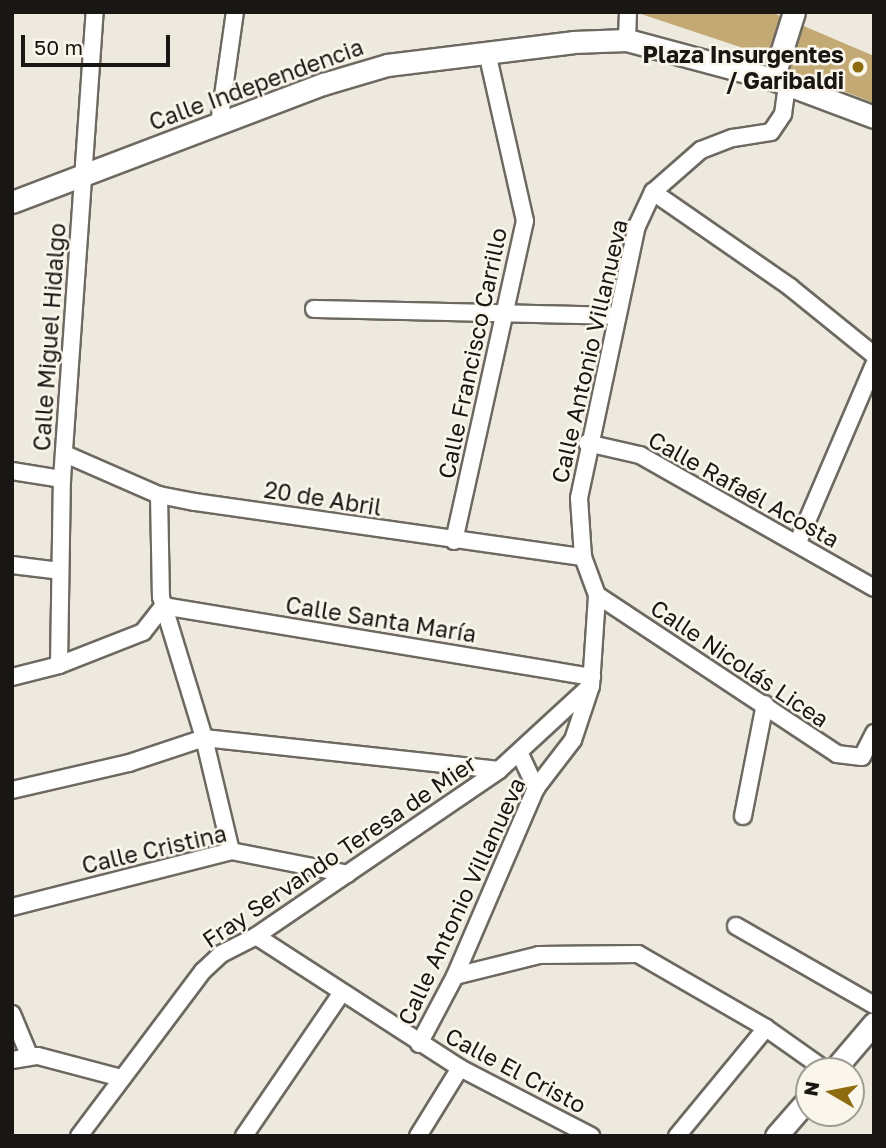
<!DOCTYPE html>
<html>
<head>
<meta charset="utf-8">
<style>
	body { margin:0 }
	#map { position:relative; width:886px; height:1148px; overflow:hidden; background:#ede9df; font-family:"Golos Text",sans-serif }
	div>[style] { position:absolute }
	.water>* { inset:0; background:#c3aa74 }
	.roads { filter:drop-shadow(2px 0 #6d6961) drop-shadow(-2px 0 #6d6961) drop-shadow(0 2px #6d6961) drop-shadow(0 -2px #6d6961) }
	.street>* { height:16px; margin:-8px; padding:0 8px; transform-origin:8px; border-radius:8px; background:#fff }
	.secondary>* { height:21px; margin:-10.5px; padding:0 10.5px; transform-origin:10.5px; border-radius:10.5px; background:#fff }
	.dots>* { width:19px; height:19px; translate:-50% -50%; box-sizing:border-box; border:4px solid #faf6ec; border-radius:50% }
	span { translate:-50% -50%; white-space:nowrap; text-align:center; line-height:1.15; -webkit-text-stroke:5px #faf6ec; paint-order:stroke }
	.poi-label { font-size:23px; color:#191714; font-weight:700 }
	.right { translate:-100% -50%; text-align:right }
	.street-label { font-size:23px; color:#191714 }
	.frame { position:absolute; inset:0; border:14px solid #191714; pointer-events:none }
	.north { position:absolute; left:795px; top:1057px; width:70px; height:70px; box-sizing:border-box; background:#faf6ec; border:2px solid #a09d96; border-radius:50%; rotate:280deg; font-size:19px; font-weight:700; line-height:28px; text-align:center; color:#191714 }
	.north::after { content:''; display:block; margin:auto; width:24px; height:32px; background:#8d6b0e; clip-path:polygon(50% 0,100% 100%,50% 72%,0 100%) }
	.scale { position:absolute; left:21px; top:35px; width:149px; height:32px; box-sizing:border-box; border:4px solid #191714; border-top:0; padding-left:9px; font-size:21px; line-height:24px; white-space:nowrap; color:#191714; -webkit-text-stroke:5px #faf6ec; paint-order:stroke }
</style>
</head>
<body>
<div id="map">
	<div class="water">
		<div style="clip-path:polygon(635px 12px,771px 12px,874px 56px,874px 103px,794px 72px,761px 54px)"></div>
	</div>
	<div class="roads">
		<div class="street">
			<div style="left:627px;top:40px;width:28px;rotate:-88deg"></div>
			<div style="left:219px;top:124px;width:113px;rotate:-81.9deg"></div>
			<div style="left:653px;top:192px;width:167px;rotate:34.7deg"></div>
			<div style="left:790px;top:287px;width:108px;rotate:39deg"></div>
			<div style="left:314px;top:309px;width:301px;rotate:1.3deg"></div>
			<div style="left:587px;top:443px;width:54px;rotate:12.8deg"></div>
			<div style="left:640px;top:455px;width:269px;rotate:29.6deg"></div>
			<div style="left:65px;top:454px;width:103px;rotate:23.6deg"></div>
			<div style="left:159px;top:495px;width:37px;rotate:11deg"></div>
			<div style="left:195px;top:502px;width:392px;rotate:8.1deg"></div>
			<div style="left:12px;top:471px;width:51px;rotate:9.1deg"></div>
			<div style="left:159px;top:495px;width:102px;rotate:88.9deg"></div>
			<div style="left:161px;top:597px;width:147px;rotate:73deg"></div>
			<div style="left:204px;top:738px;width:116px;rotate:76.6deg"></div>
			<div style="left:454px;top:541px;width:328px;rotate:-77.5deg"></div>
			<div style="left:525px;top:221px;width:172px;rotate:-102.7deg"></div>
			<div style="left:798px;top:542px;width:193px;rotate:-66.8deg"></div>
			<div style="left:12px;top:565px;width:48px;rotate:7.1deg"></div>
			<div style="left:597px;top:595px;width:288px;rotate:33.5deg"></div>
			<div style="left:837px;top:754px;width:25px;rotate:7deg"></div>
			<div style="left:862px;top:757px;width:27px;rotate:-63deg"></div>
			<div style="left:163px;top:606px;width:435px;rotate:9.4deg"></div>
			<div style="left:59px;top:665px;width:186px;rotate:-89.1deg"></div>
			<div style="left:62px;top:479px;width:468px;rotate:-86deg"></div>
			<div style="left:12px;top:677px;width:49px;rotate:-14.3deg"></div>
			<div style="left:59px;top:665px;width:90px;rotate:-21.4deg"></div>
			<div style="left:143px;top:632px;width:33px;rotate:-52deg"></div>
			<div style="left:520px;top:754px;width:38px;rotate:65deg"></div>
			<div style="left:12px;top:790px;width:120px;rotate:-13deg"></div>
			<div style="left:129px;top:763px;width:79px;rotate:-18.4deg"></div>
			<div style="left:204px;top:738px;width:297px;rotate:6.2deg"></div>
			<div style="left:743px;top:816px;width:114px;rotate:-78.9deg"></div>
			<div style="left:12px;top:907px;width:226px;rotate:-14.3deg"></div>
			<div style="left:231px;top:851px;width:119px;rotate:11.1deg"></div>
			<div style="left:736px;top:926px;width:159px;rotate:29.8deg"></div>
			<div style="left:256px;top:936px;width:243px;rotate:32.9deg"></div>
			<div style="left:460px;top:1068px;width:148px;rotate:27.4deg"></div>
			<div style="left:455px;top:976px;width:87px;rotate:-14deg"></div>
			<div style="left:539px;top:955px;width:99px;rotate:-0.6deg"></div>
			<div style="left:638px;top:954px;width:148px;rotate:30deg"></div>
			<div style="left:766px;top:1028px;width:75px;rotate:35.2deg"></div>
			<div style="left:12px;top:1014px;width:44px;rotate:67.5deg"></div>
			<div style="left:419px;top:1044px;width:77px;rotate:-62.1deg"></div>
			<div style="left:455px;top:976px;width:205px;rotate:-66.7deg"></div>
			<div style="left:536px;top:788px;width:61px;rotate:-52.4deg"></div>
			<div style="left:573px;top:740px;width:57px;rotate:-71.6deg"></div>
			<div style="left:591px;top:686px;width:91px;rotate:-86.2deg"></div>
			<div style="left:597px;top:595px;width:40px;rotate:-110.2deg"></div>
			<div style="left:583px;top:557px;width:59px;rotate:-93.9deg"></div>
			<div style="left:579px;top:498px;width:278px;rotate:-78deg"></div>
			<div style="left:637px;top:226px;width:38px;rotate:-65deg"></div>
			<div style="left:653px;top:192px;width:64px;rotate:-41.2deg"></div>
			<div style="left:701px;top:150px;width:34px;rotate:-21deg"></div>
			<div style="left:733px;top:138px;width:38px;rotate:-9deg"></div>
			<div style="left:771px;top:132px;width:22px;rotate:-56deg"></div>
			<div style="left:783px;top:114px;width:29px;rotate:-82deg"></div>
			<div style="left:12px;top:1060px;width:26px;rotate:-9deg"></div>
			<div style="left:38px;top:1056px;width:86px;rotate:14.8deg"></div>
			<div style="left:79px;top:1136px;width:206px;rotate:-53.1deg"></div>
			<div style="left:203px;top:971px;width:25px;rotate:-43deg"></div>
			<div style="left:221px;top:954px;width:39px;rotate:-27deg"></div>
			<div style="left:256px;top:936px;width:294px;rotate:-34.3deg"></div>
			<div style="left:499px;top:770px;width:122px;rotate:-42.7deg"></div>
			<div style="left:244px;top:1136px;width:172px;rotate:-55.7deg"></div>
			<div style="left:418px;top:1136px;width:80px;rotate:-58.3deg"></div>
			<div style="left:677px;top:1136px;width:140px;rotate:-50.5deg"></div>
		</div>
		<div class="secondary">
			<div style="left:773px;top:79px;width:70px;rotate:-72.6deg"></div>
			<div style="left:12px;top:202px;width:333px;rotate:-20.8deg"></div>
			<div style="left:323px;top:84px;width:67px;rotate:-16.5deg"></div>
			<div style="left:387px;top:65px;width:187px;rotate:-7deg"></div>
			<div style="left:573px;top:42px;width:54px;rotate:-2.1deg"></div>
			<div style="left:627px;top:40px;width:151px;rotate:15deg"></div>
			<div style="left:773px;top:79px;width:108px;rotate:20.6deg"></div>
			<div style="left:833px;top:1071px;width:63px;rotate:-49.5deg"></div>
			<div style="left:776px;top:1136px;width:50px;rotate:-49deg"></div>
		</div>
	</div>
	<div class="dots">
		<div style="left:858px;top:67px;background:#8d6b0e"></div>
	</div>
	<div class="poi-label">
		<span class="right" style="left:844px;top:67px">Plaza Insurgentes<br>/ Garibaldi</span>
	</div>
	<div class="street-label">
		<span style="left:256px;top:84px;rotate:-20deg">Calle Independencia</span>
		<span style="left:49px;top:337px;rotate:-86deg">Calle Miguel Hidalgo</span>
		<span style="left:589px;top:351px;rotate:-77deg">Calle Antonio Villanueva</span>
		<span style="left:472px;top:353px;rotate:-78deg">Calle Francisco Carrillo</span>
		<span style="left:744px;top:489px;rotate:29deg">Calle Rafaél Acosta</span>
		<span style="left:323px;top:498px;rotate:9deg">20 de Abril</span>
		<span style="left:381px;top:619px;rotate:9deg">Calle Santa María</span>
		<span style="left:740px;top:663px;rotate:34deg">Calle Nicolás Licea</span>
		<span style="left:154px;top:849px;rotate:-13deg">Calle Cristina</span>
		<span style="left:339px;top:851px;rotate:-34deg">Fray Servando Teresa de Mier</span>
		<span style="left:461px;top:901px;rotate:-65deg">Calle Antonio Villanueva</span>
		<span style="left:516px;top:1070px;rotate:28deg">Calle El Cristo</span>
	</div>
	<div class="frame"></div>
	<div class="north">N</div>
	<div class="scale">50 m</div>
</div>
</body>
</html>
